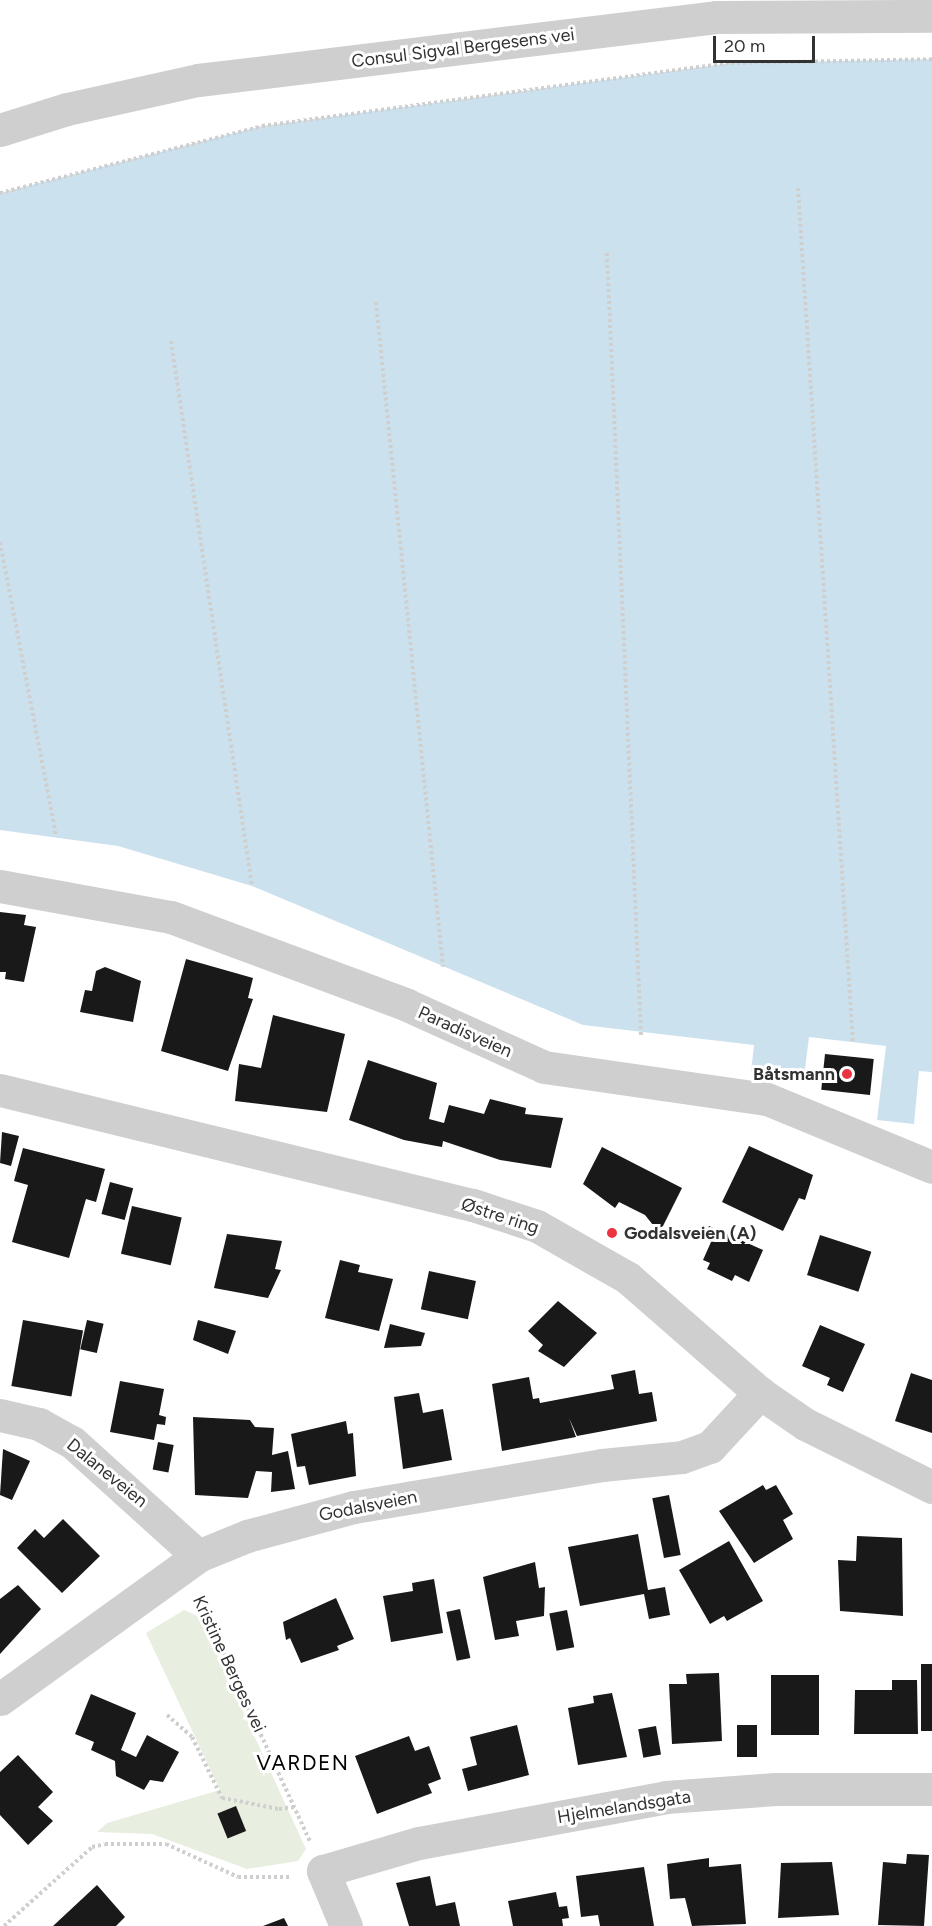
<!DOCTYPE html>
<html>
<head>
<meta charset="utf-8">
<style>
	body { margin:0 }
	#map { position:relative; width:932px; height:1926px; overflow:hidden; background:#fff; font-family:Figtree,sans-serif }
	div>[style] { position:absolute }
	.green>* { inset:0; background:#e8efe0 }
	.water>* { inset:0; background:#cce1ee }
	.building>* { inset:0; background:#191919; transform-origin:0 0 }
	.path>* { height:4px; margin-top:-2px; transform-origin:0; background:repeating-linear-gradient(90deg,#cfcfcf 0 3px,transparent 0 6px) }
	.minor>* { height:33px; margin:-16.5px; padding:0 16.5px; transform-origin:16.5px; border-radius:16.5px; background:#cfcfcf }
	.tertiary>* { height:33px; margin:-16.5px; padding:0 16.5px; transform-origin:16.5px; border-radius:16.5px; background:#cfcfcf }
	.dots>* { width:16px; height:16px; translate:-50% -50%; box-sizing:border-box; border:3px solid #fff; border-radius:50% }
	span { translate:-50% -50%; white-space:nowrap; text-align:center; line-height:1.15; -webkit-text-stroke:6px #fff; paint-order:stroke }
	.street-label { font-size:18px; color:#323232 }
	.poi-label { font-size:18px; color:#323232; font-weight:700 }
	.right { translate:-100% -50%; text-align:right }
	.left { translate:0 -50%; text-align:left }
	.quarter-label { font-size:21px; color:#000; letter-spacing:1.5px }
	.scale { position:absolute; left:713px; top:36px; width:102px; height:27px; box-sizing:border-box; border:3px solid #323232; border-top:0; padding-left:8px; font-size:18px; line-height:21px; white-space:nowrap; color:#323232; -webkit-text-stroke:4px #fff; paint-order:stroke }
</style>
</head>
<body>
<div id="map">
	<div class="green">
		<div style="clip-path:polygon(184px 1610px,200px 1617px,306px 1849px,298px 1861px,247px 1869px,152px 1834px,97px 1832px,107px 1823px,220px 1790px,146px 1633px)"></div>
	</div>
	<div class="water">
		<div style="clip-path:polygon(932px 59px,932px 1072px,919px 1071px,914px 1124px,877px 1120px,886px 1046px,809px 1037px,804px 1077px,751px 1072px,754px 1045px,583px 1025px,252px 886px,118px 846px,0 830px,0 193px,262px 126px,731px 63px)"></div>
	</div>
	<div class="building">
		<div style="clip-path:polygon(0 912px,26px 915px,24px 925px,36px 927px,24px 982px,5px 979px,6px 972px,0 972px)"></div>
		<div style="clip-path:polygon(186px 959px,253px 978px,248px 998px,253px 999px,228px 1071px,161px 1051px)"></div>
		<div style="clip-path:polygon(105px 967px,141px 981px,133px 1022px,80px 1012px,85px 990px,92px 991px,96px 971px)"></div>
		<div style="clip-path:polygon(273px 1015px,345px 1034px,327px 1112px,235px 1101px,239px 1064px,261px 1068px)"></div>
		<div style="left:825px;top:1054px;width:49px;height:36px;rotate:6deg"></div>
		<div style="clip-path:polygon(368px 1060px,437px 1083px,429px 1119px,444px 1123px,449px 1105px,484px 1114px,490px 1099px,526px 1108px,525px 1114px,563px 1118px,551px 1168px,500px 1160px,443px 1141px,442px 1147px,404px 1140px,349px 1120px)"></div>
		<div style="clip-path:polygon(2px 1132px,19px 1136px,11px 1166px,0 1163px)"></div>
		<div style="clip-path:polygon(749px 1146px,813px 1175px,805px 1200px,799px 1198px,783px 1231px,722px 1202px)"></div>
		<div style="clip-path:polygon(602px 1147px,682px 1188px,663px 1226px,657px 1230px,645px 1215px,619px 1202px,615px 1208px,583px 1184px)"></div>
		<div style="clip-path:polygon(23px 1148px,105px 1169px,96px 1202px,86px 1199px,69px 1258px,12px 1242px,28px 1185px,14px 1181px)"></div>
		<div style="left:110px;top:1182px;width:24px;height:33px;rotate:15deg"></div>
		<div style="left:132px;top:1206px;width:51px;height:49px;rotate:13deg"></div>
		<div style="clip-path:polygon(709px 1226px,763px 1250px,749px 1282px,735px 1275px,732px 1281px,707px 1269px,710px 1263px,703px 1260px,711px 1242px,703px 1238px)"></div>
		<div style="clip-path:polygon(227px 1234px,282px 1241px,275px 1269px,281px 1270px,268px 1298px,214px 1288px)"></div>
		<div style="left:820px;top:1235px;width:54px;height:42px;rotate:18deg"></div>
		<div style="clip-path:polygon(340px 1260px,360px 1265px,358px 1272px,393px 1279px,379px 1331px,325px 1318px)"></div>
		<div style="left:429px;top:1271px;width:48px;height:39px;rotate:12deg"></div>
		<div style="clip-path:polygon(558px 1301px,597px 1333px,564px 1367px,538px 1351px,543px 1345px,528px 1331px)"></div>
		<div style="left:23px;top:1320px;width:61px;height:67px;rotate:10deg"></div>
		<div style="left:87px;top:1320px;width:17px;height:30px;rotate:13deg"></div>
		<div style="clip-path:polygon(198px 1320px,236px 1331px,228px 1354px,193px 1340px)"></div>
		<div style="clip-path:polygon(390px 1324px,425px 1333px,421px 1346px,384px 1348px)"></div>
		<div style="clip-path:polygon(820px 1325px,865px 1344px,843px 1392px,827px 1385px,830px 1378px,802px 1366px)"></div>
		<div style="clip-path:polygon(635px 1370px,639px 1394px,652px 1392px,657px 1421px,577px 1436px,569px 1418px,576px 1437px,502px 1451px,492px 1384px,529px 1377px,533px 1399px,539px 1398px,540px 1403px,614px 1389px,611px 1375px)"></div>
		<div style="clip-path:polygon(911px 1373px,932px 1380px,932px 1433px,895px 1421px)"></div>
		<div style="clip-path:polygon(120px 1381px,164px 1389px,159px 1415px,166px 1417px,165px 1425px,157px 1424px,154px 1440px,110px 1432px)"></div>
		<div style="clip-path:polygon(419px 1393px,423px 1413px,443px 1409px,452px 1460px,403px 1469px,394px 1397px)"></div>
		<div style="clip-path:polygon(193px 1417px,250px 1420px,255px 1427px,274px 1428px,272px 1455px,288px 1451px,295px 1489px,271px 1492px,272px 1472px,256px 1471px,248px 1498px,195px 1495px)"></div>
		<div style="clip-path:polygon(346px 1421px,348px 1434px,353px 1433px,356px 1476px,309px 1485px,305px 1466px,297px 1467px,291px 1434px)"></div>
		<div style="left:158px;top:1442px;width:16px;height:28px;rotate:11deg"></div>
		<div style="clip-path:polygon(3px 1449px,30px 1461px,12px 1500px,0 1495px)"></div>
		<div style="clip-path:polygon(763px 1485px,766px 1490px,776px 1485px,793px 1514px,783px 1520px,793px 1539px,754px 1563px,719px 1511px)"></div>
		<div style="left:669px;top:1495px;width:61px;height:17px;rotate:79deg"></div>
		<div style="clip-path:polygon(63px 1519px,100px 1556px,62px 1593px,17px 1548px,35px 1529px,44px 1538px)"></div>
		<div style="clip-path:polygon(638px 1534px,648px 1590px,665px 1587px,670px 1615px,649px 1619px,644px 1594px,580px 1606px,568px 1547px)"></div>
		<div style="clip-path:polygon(857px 1536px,902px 1538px,903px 1616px,840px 1611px,838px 1560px,856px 1561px)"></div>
		<div style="clip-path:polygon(729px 1541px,763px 1601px,727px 1621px,724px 1616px,710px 1624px,679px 1570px)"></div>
		<div style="clip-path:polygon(535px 1562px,539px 1588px,545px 1587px,544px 1616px,516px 1621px,519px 1636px,495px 1640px,483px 1577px)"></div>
		<div style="clip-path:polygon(434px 1579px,443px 1633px,391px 1642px,383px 1596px,413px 1591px,412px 1583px)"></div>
		<div style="clip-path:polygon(18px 1585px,41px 1609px,0 1654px,0 1599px)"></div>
		<div style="clip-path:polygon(336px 1598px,354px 1639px,337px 1646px,339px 1650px,301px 1663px,290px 1638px,286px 1640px,283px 1622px)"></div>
		<div style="left:460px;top:1609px;width:50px;height:14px;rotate:78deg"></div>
		<div style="left:567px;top:1610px;width:38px;height:18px;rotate:79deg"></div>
		<div style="left:921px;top:1664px;width:11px;height:67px"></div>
		<div style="clip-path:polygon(719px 1673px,722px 1741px,672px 1744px,669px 1684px,687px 1684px,686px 1674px)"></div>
		<div style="left:771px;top:1675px;width:48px;height:60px"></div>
		<div style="clip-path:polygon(892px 1680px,917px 1680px,918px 1734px,854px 1734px,855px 1690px,892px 1690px)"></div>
		<div style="clip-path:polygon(612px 1693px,627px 1757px,578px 1765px,568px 1708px,594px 1703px,593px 1696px)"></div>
		<div style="clip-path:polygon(91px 1694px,136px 1713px,121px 1750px,136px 1757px,147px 1735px,179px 1752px,163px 1782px,150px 1780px,144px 1790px,116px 1776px,115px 1761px,91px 1750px,94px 1742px,75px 1734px)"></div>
		<div style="clip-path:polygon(517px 1725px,529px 1775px,468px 1791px,462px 1769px,477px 1765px,470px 1737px)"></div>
		<div style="left:737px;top:1725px;width:20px;height:32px"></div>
		<div style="left:656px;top:1726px;width:29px;height:18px;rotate:80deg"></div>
		<div style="clip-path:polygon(409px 1736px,415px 1751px,429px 1746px,441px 1779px,428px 1784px,432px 1793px,377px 1814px,355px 1756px)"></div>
		<div style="clip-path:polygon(18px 1755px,53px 1792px,38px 1807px,53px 1821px,28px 1845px,0 1815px,0 1772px)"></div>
		<div style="left:236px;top:1806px;width:27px;height:20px;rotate:68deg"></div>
		<div style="clip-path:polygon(907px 1854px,929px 1855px,924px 1926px,878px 1925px,883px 1862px,906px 1864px)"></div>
		<div style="clip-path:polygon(709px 1858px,709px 1867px,741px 1864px,746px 1924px,692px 1926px,685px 1898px,670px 1899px,667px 1864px)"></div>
		<div style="clip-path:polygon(832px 1862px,839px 1915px,778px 1918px,781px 1863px)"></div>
		<div style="clip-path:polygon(644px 1867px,654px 1926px,600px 1926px,598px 1915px,581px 1917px,576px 1876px)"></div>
		<div style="clip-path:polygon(430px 1876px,436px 1906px,455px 1902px,460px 1926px,409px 1926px,396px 1883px)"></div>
		<div style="clip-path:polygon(97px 1885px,125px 1917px,116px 1926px,53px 1926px)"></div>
		<div style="clip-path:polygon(556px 1892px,559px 1907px,567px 1906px,569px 1918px,562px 1919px,563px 1926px,513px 1926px,508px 1901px)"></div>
		<div style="clip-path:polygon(284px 1918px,288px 1926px,263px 1926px)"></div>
	</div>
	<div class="path">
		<div style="left:798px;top:188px;width:856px;rotate:86.32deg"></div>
		<div style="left:0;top:193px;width:270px;rotate:-14.3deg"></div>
		<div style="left:262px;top:126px;width:473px;rotate:-7.7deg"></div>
		<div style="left:731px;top:63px;width:201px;rotate:-1.1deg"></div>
		<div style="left:607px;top:253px;width:784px;rotate:87.51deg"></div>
		<div style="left:376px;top:302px;width:668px;rotate:84.25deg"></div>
		<div style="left:171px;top:341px;width:551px;rotate:81.55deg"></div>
		<div style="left:0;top:542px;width:298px;rotate:79.2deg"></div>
		<div style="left:198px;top:1598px;width:268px;rotate:65.3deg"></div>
		<div style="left:167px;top:1715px;width:33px;rotate:41deg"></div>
		<div style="left:192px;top:1737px;width:68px;rotate:63.8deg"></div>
		<div style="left:222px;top:1798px;width:58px;rotate:10.9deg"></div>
		<div style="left:279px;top:1809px;width:16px;rotate:-7deg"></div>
		<div style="left:4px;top:1926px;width:118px;rotate:-41.9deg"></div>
		<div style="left:92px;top:1847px;width:13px;rotate:-13deg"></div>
		<div style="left:105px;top:1844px;width:61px"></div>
		<div style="left:166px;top:1844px;width:79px;rotate:24.6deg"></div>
		<div style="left:238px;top:1877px;width:53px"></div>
	</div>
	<div class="minor">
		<div style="left:0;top:886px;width:174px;rotate:10.3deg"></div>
		<div style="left:171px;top:917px;width:252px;rotate:20.4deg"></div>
		<div style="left:407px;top:1005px;width:150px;rotate:24.3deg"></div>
		<div style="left:544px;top:1067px;width:225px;rotate:8.2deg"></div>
		<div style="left:767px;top:1099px;width:178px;rotate:22.4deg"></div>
		<div style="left:0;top:1415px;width:40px;rotate:13deg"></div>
		<div style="left:39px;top:1424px;width:38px;rotate:29deg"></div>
		<div style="left:72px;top:1442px;width:170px;rotate:42.1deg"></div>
		<div style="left:0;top:1699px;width:244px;rotate:-35.8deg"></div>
		<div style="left:198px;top:1556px;width:53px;rotate:-22.2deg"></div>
		<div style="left:247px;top:1536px;width:111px;rotate:-15.2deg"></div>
		<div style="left:354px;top:1507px;width:252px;rotate:-9.6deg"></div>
		<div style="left:602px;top:1465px;width:80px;rotate:-5.7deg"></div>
		<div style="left:682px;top:1457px;width:30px;rotate:-20deg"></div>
		<div style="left:710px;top:1447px;width:74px;rotate:-47.2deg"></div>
		<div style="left:346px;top:1926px;width:60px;rotate:-112.7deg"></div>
		<div style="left:323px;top:1871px;width:100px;rotate:-16.3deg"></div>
		<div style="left:419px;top:1843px;width:251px;rotate:-10.5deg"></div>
		<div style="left:666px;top:1797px;width:110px;rotate:-4.2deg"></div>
		<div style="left:776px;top:1789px;width:156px"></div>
	</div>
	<div class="tertiary">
		<div style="left:0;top:130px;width:70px;rotate:-17.4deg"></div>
		<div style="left:67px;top:109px;width:134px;rotate:-12.5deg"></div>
		<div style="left:198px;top:80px;width:522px;rotate:-6.93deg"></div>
		<div style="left:716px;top:17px;width:216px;rotate:-0.3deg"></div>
		<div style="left:0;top:1090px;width:487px;rotate:13.7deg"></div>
		<div style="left:473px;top:1205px;width:67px;rotate:18.2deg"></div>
		<div style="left:537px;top:1226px;width:105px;rotate:29.7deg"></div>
		<div style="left:628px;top:1278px;width:175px;rotate:41.1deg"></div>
		<div style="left:760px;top:1393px;width:55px;rotate:34.6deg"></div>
		<div style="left:805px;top:1424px;width:142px;rotate:26.4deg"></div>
	</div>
	<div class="dots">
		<div style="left:847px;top:1074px;background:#eb323f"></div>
		<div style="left:612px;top:1233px;background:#eb323f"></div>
	</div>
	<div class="street-label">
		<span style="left:463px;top:48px;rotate:-7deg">Consul Sigval Bergesens vei</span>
		<span style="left:465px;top:1032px;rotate:24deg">Paradisveien</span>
		<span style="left:500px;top:1216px;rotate:18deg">Østre ring</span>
		<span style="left:107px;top:1473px;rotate:39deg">Dalaneveien</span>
		<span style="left:368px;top:1506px;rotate:-11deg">Godalsveien</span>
		<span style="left:229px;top:1664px;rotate:65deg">Kristine Berges vei</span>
		<span style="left:624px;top:1807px;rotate:-9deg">Hjelmelandsgata</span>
	</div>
	<div class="poi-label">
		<span class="right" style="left:835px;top:1074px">Båtsmann</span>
		<span class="left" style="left:624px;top:1233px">Godalsveien (A)</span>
	</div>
	<div class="quarter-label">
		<span style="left:303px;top:1763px">VARDEN</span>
	</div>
	<div class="scale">20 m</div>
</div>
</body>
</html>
